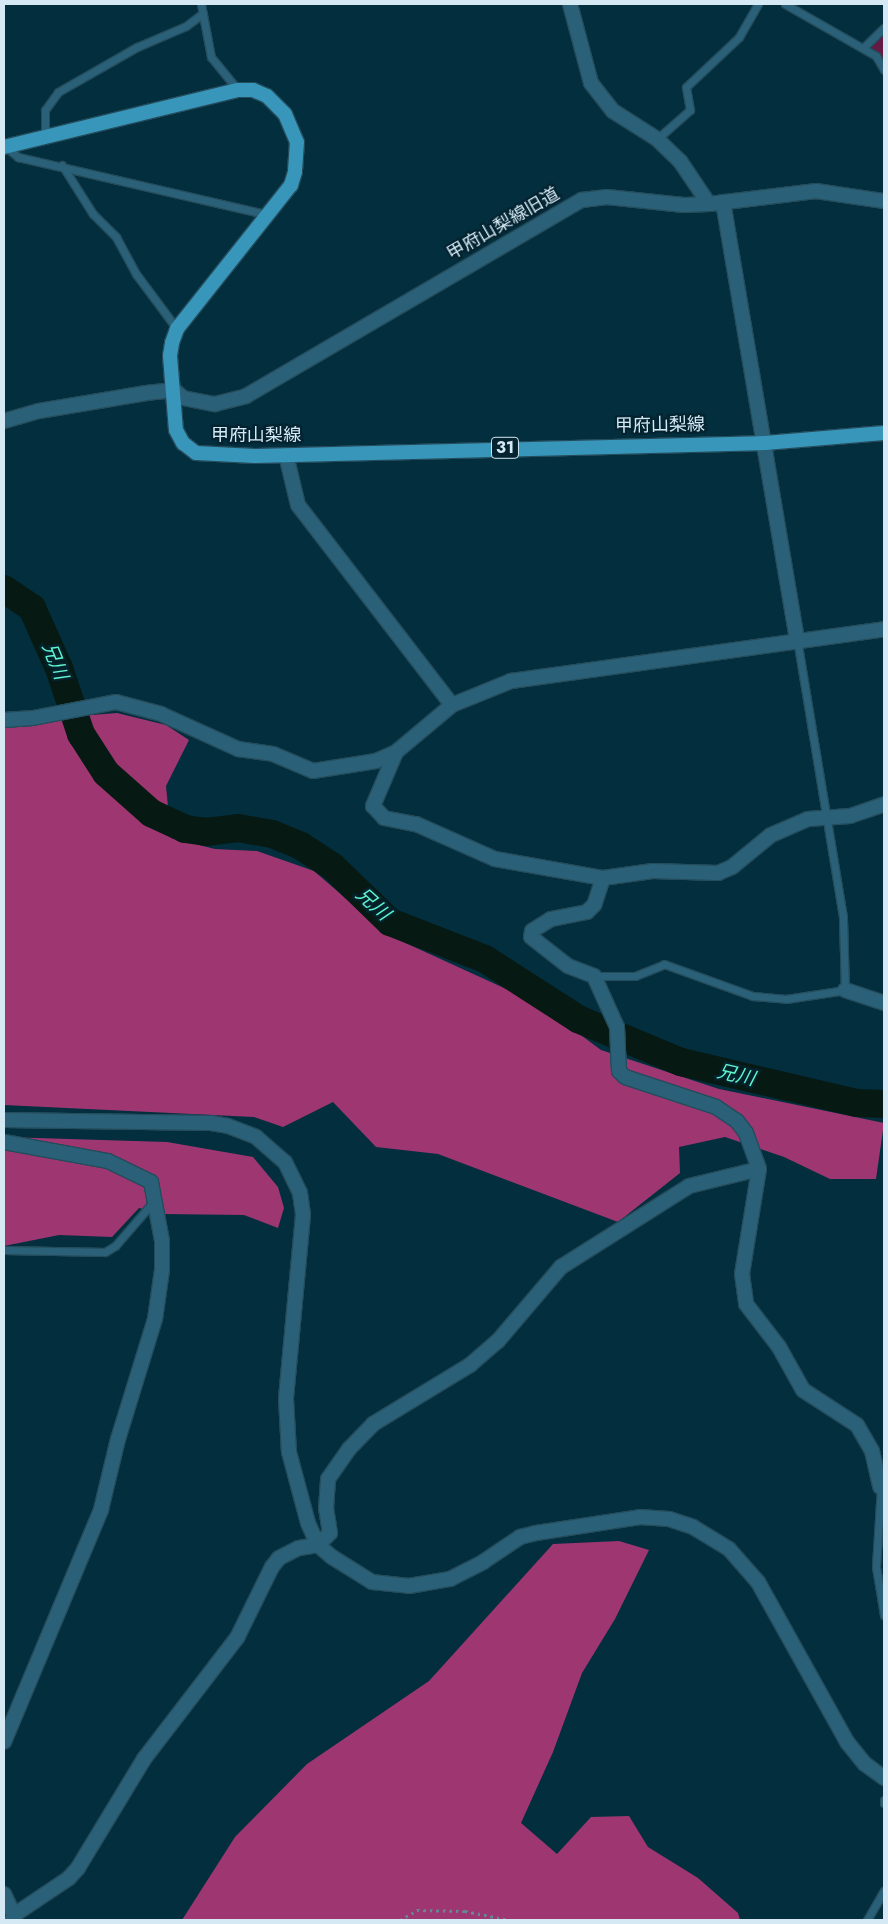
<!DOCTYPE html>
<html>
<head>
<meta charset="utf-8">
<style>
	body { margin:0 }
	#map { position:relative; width:888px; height:1924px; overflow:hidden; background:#032e3e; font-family:Jost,"Noto Sans JP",sans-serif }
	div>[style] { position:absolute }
	.green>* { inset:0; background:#641a45 }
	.forest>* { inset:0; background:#9e3671 }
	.river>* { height:28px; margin:-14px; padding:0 14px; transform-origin:14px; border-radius:14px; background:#061a13 }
	.path>* { height:2.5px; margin-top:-1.25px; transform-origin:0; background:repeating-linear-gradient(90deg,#678795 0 2.5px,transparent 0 6.5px) }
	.roads { filter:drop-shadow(1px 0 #244c5b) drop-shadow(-1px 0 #244c5b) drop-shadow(0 1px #244c5b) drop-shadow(0 -1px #244c5b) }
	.service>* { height:7px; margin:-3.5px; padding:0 3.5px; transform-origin:3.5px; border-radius:3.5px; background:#2b6178 }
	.minor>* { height:14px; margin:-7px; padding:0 7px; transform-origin:7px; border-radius:7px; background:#2b6178 }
	.tertiary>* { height:14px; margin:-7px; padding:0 7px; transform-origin:7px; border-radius:7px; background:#2b6178 }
	.primary>* { height:14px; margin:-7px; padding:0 7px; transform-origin:7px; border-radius:7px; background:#3996bb }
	span { translate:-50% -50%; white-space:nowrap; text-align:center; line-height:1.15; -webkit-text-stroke:4.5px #042330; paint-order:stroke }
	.shield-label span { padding:1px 4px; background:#042330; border:1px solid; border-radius:4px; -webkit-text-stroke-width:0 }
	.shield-label { font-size:16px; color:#d4e9f4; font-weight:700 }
	.street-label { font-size:18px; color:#d4e9f4 }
	.water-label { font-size:19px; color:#61f7c8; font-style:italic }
	.frame { position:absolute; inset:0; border:5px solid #d4e9f4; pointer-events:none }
</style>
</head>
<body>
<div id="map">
	<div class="green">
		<div style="clip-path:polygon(884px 32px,884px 66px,870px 45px)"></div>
	</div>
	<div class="forest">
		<div style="clip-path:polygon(117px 713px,166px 725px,189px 740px,166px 786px,171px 838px,215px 849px,257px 851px,314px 871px,388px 935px,539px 1004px,601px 1050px,719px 1089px,884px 1123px,876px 1179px,830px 1179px,784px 1157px,725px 1137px,679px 1147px,680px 1173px,618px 1222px,438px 1154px,376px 1147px,333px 1102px,283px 1127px,254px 1117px,4px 1105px,4px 727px,66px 717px)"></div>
		<div style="clip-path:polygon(4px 1137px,167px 1142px,253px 1157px,278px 1187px,284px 1208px,278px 1228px,244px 1215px,164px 1214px,139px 1208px,112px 1237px,59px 1235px,4px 1246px)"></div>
		<div style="clip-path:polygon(619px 1541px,649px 1550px,615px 1619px,582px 1673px,553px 1752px,521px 1823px,557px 1854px,591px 1817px,629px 1816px,648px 1847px,698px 1878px,738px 1913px,740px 1920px,182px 1920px,235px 1837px,307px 1764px,429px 1681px,553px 1544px)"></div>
	</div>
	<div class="river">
		<div style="left:4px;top:589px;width:34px;rotate:34deg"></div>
		<div style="left:32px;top:608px;width:66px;rotate:65.8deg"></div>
		<div style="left:59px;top:668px;width:70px;rotate:71.6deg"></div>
		<div style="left:81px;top:734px;width:46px;rotate:57.3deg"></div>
		<div style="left:106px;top:773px;width:60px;rotate:41.6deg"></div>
		<div style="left:151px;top:813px;width:38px;rotate:25deg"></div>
		<div style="left:185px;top:829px;width:21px;rotate:8deg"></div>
		<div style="left:206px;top:832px;width:32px;rotate:-7deg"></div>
		<div style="left:238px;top:828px;width:35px;rotate:10deg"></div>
		<div style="left:272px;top:834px;width:31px;rotate:22deg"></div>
		<div style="left:301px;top:846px;width:38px;rotate:33deg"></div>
		<div style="left:333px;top:867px;width:79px;rotate:44deg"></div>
		<div style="left:390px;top:922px;width:102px;rotate:21.3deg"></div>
		<div style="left:485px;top:959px;width:111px;rotate:32.8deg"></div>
		<div style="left:578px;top:1019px;width:112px;rotate:22.7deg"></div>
		<div style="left:681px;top:1062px;width:181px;rotate:13.1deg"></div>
		<div style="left:857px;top:1103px;width:27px;rotate:2deg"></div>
	</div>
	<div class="path">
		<div style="left:400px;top:1920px;width:20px;rotate:-30deg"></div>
		<div style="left:417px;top:1910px;width:48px;rotate:1.2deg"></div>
		<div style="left:465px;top:1911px;width:45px;rotate:11.6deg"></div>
	</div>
	<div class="roads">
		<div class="service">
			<div style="left:201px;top:4px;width:54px;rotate:79.3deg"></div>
			<div style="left:211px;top:57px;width:43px;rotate:50.7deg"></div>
			<div style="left:785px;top:4px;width:105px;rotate:29.7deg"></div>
			<div style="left:876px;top:56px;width:16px;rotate:60deg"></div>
			<div style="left:863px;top:48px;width:29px;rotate:-44deg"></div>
			<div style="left:45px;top:138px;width:28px;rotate:-90deg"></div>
			<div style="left:45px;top:110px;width:22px;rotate:-54deg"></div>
			<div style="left:58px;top:92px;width:91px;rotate:-29.7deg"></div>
			<div style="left:137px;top:47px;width:53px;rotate:-23.2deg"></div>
			<div style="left:186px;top:26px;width:21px;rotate:-37deg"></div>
			<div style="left:657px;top:139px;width:44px;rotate:-41.3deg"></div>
			<div style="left:690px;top:110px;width:23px;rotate:-100deg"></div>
			<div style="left:686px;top:87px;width:73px;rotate:-43.3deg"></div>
			<div style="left:739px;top:37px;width:38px;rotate:-60deg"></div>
			<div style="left:6px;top:147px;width:16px;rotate:40deg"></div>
			<div style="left:18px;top:157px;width:259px;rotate:13deg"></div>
			<div style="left:62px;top:165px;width:58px;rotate:57.7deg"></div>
			<div style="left:93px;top:214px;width:33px;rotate:45deg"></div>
			<div style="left:116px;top:237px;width:42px;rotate:61.6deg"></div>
			<div style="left:136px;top:274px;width:69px;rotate:53.3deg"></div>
			<div style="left:594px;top:976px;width:41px"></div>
			<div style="left:635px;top:976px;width:31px;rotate:-22deg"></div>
			<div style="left:664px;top:964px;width:95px;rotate:19.8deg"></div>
			<div style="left:753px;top:996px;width:33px;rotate:5deg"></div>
			<div style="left:786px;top:999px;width:60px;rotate:-8.7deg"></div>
			<div style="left:845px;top:990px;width:73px;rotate:-91.6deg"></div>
			<div style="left:843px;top:917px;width:281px;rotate:-99.4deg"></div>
			<div style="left:4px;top:1250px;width:101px;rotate:1.1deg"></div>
			<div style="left:105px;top:1252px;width:12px;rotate:-31deg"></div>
			<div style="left:115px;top:1246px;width:60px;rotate:-49.1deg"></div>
			<div style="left:881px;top:1487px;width:80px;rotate:93.6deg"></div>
			<div style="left:876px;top:1567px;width:49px;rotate:80.5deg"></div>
			<div style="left:884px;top:1800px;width:3px;rotate:90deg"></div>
			<div style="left:5px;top:1920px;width:10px;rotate:-29deg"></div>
			<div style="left:867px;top:1920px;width:34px;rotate:-60deg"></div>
		</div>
		<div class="minor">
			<div style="left:570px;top:4px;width:82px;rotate:75.1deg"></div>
			<div style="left:591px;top:83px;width:36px;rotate:52deg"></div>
			<div style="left:613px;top:111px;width:52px;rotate:32.5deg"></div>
			<div style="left:657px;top:139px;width:32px;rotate:44deg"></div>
			<div style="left:680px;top:161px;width:52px;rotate:56deg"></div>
			<div style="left:723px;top:202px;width:444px;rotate:80.4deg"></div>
			<div style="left:4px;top:421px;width:36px;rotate:-16deg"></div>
			<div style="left:39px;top:411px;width:109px;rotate:-9.5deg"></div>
			<div style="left:146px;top:393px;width:28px;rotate:-6deg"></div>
			<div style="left:174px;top:390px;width:12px;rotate:42deg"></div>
			<div style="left:183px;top:398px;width:33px;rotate:11deg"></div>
			<div style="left:215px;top:404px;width:32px;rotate:-14deg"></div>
			<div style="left:246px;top:396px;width:389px;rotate:-30.3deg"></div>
			<div style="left:582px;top:200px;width:25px;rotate:-7deg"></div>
			<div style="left:607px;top:197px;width:77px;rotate:5.9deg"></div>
			<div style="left:684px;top:205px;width:25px;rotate:-2deg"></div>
			<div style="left:709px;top:204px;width:108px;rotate:-6.9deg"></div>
			<div style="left:816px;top:191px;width:69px;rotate:8.4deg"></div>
			<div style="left:286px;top:455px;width:51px;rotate:76.5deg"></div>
			<div style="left:298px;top:505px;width:252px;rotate:52.4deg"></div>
			<div style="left:4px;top:720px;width:29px;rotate:-4deg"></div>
			<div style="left:33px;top:718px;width:85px;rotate:-10.9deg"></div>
			<div style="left:116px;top:702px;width:47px;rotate:14.9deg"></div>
			<div style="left:161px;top:714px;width:85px;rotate:24.4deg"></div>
			<div style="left:238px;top:749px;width:35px;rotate:8deg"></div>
			<div style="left:273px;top:754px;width:43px;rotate:23deg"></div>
			<div style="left:313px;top:771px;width:64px;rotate:-9deg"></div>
			<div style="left:376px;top:761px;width:22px;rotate:-24deg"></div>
			<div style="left:396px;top:752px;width:73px;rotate:-40deg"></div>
			<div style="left:452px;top:705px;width:64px;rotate:-22.1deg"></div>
			<div style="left:511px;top:681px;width:377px;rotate:-7.9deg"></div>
			<div style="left:396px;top:752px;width:59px;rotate:113.1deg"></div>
			<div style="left:373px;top:806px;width:16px;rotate:47deg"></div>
			<div style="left:384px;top:818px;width:33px;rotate:11deg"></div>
			<div style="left:416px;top:824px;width:86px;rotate:23.9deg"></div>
			<div style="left:495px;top:859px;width:110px;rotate:10deg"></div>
			<div style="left:603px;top:878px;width:50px;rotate:-8deg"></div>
			<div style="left:653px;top:871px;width:65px;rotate:1.8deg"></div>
			<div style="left:718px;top:873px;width:15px;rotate:-23deg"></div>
			<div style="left:732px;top:867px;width:50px;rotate:-39.4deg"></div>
			<div style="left:771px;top:835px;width:40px;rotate:-23.4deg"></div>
			<div style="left:808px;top:819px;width:42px;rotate:-4.1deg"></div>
			<div style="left:850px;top:816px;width:36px;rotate:-19deg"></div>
			<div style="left:603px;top:878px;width:28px;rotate:108deg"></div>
			<div style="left:594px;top:905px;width:10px;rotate:135deg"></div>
			<div style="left:587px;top:912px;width:37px;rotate:169deg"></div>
			<div style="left:551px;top:919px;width:22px;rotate:148deg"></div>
			<div style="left:532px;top:931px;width:6px;rotate:99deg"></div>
			<div style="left:531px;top:937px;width:47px;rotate:38.1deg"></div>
			<div style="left:568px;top:966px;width:28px;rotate:21deg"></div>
			<div style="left:594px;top:976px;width:56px;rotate:65.7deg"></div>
			<div style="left:617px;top:1027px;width:44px;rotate:87.4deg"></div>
			<div style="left:619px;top:1071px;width:8px;rotate:45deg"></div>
			<div style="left:625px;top:1077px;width:96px;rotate:18.2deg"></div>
			<div style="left:716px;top:1107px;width:25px;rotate:34deg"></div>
			<div style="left:737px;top:1121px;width:15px;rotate:53deg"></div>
			<div style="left:746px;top:1133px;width:38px;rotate:70deg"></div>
			<div style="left:759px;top:1169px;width:106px;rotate:99.2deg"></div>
			<div style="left:742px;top:1274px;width:30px;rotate:82deg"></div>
			<div style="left:746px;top:1304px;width:54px;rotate:52.5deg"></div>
			<div style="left:779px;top:1347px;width:49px;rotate:60.8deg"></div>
			<div style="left:803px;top:1390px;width:64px;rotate:32.9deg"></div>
			<div style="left:857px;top:1425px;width:30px;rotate:60deg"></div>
			<div style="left:872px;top:1451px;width:37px;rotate:77deg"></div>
			<div style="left:845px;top:990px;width:41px;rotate:18.4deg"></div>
			<div style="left:4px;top:1142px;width:106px;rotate:10.4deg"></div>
			<div style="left:108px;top:1161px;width:48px;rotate:26deg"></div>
			<div style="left:151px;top:1182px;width:60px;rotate:79.4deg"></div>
			<div style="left:162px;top:1241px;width:29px;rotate:90deg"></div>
			<div style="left:162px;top:1270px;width:49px;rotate:98.1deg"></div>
			<div style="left:155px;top:1319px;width:126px;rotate:107.1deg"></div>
			<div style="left:118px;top:1439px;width:73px;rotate:103.5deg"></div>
			<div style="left:101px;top:1510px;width:251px;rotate:112.7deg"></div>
			<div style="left:4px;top:1894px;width:23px;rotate:65deg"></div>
			<div style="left:15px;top:1920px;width:5px;rotate:-101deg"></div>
			<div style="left:14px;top:1915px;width:66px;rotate:-33.9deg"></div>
			<div style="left:69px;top:1878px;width:13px;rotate:-48deg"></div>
			<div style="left:78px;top:1868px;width:127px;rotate:-58.8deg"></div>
			<div style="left:144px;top:1759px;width:153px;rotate:-52.5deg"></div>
			<div style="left:237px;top:1638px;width:79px;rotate:-63.8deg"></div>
			<div style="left:272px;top:1567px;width:11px;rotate:-52deg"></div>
			<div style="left:279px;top:1558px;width:22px;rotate:-27deg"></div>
			<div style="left:299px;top:1548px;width:19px;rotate:-9deg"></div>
			<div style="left:318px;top:1545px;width:17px;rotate:-45deg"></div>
			<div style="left:330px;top:1533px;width:24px;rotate:-99deg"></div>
			<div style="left:326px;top:1509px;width:30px;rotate:-86deg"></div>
			<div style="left:328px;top:1479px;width:37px;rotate:-55deg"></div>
			<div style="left:349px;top:1449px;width:35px;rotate:-46deg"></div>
			<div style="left:373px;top:1424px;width:114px;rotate:-31.3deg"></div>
			<div style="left:470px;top:1365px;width:37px;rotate:-41deg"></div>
			<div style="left:498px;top:1341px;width:97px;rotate:-49.6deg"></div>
			<div style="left:561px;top:1267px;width:151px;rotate:-32.3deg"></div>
			<div style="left:689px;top:1186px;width:72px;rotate:-13.7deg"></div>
		</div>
		<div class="tertiary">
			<div style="left:4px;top:1120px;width:207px;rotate:0.8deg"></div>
			<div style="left:211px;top:1123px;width:17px;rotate:10deg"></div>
			<div style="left:228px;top:1126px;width:30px;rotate:21deg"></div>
			<div style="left:256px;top:1137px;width:38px;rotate:41deg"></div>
			<div style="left:285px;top:1162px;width:34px;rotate:64deg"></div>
			<div style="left:300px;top:1193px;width:22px;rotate:82deg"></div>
			<div style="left:303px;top:1215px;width:185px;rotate:95.3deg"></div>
			<div style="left:286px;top:1399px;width:53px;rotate:86.8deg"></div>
			<div style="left:289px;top:1452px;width:73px;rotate:75deg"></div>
			<div style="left:308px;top:1523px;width:24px;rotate:66deg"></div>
			<div style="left:318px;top:1545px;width:18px;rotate:41deg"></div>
			<div style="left:332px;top:1557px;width:47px;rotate:32deg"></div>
			<div style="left:372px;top:1582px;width:37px;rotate:6deg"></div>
			<div style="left:409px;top:1586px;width:42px;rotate:-9.7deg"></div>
			<div style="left:450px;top:1579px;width:37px;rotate:-27deg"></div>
			<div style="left:483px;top:1562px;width:45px;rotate:-34deg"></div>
			<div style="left:520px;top:1537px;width:16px;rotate:-14deg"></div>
			<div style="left:536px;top:1533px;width:105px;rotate:-8.7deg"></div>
			<div style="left:640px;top:1517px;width:29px;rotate:4deg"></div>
			<div style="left:669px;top:1519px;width:25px;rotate:18deg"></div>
			<div style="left:693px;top:1527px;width:42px;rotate:31.4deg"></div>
			<div style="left:729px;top:1549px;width:44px;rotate:48.7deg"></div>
			<div style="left:758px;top:1582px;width:183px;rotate:60.9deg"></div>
			<div style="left:847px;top:1742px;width:28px;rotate:51deg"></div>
			<div style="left:865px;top:1764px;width:24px;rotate:36deg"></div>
		</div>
		<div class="primary">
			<div style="left:4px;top:147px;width:241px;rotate:-13.7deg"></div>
			<div style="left:238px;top:90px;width:15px"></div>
			<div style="left:253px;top:90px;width:15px;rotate:23deg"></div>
			<div style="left:267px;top:96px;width:25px;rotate:45deg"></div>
			<div style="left:285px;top:114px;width:30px;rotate:67deg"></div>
			<div style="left:297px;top:142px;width:30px;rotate:94deg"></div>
			<div style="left:295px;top:172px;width:14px;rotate:107deg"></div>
			<div style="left:291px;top:185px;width:184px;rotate:128.4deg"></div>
			<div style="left:177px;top:329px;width:15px;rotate:110deg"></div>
			<div style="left:172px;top:343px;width:13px;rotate:99deg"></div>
			<div style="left:170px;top:356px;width:74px;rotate:85.4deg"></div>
			<div style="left:176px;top:430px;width:15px;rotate:62deg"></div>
			<div style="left:183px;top:443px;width:16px;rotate:38deg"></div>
			<div style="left:196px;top:453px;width:59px;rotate:2.9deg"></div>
			<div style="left:255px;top:456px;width:510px;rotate:-1.46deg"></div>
			<div style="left:765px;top:443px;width:119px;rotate:-4.8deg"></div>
		</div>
	</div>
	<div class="shield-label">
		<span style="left:505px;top:448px">31</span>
	</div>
	<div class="street-label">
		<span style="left:503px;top:224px;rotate:-30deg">甲府山梨線旧道</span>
		<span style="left:660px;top:425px;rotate:-1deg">甲府山梨線</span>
		<span style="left:256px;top:435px">甲府山梨線</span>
	</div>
	<div class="water-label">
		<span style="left:55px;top:661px;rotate:68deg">兄川</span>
		<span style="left:373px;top:904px;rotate:42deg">兄川</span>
		<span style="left:736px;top:1075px;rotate:13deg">兄川</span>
	</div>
	<div class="frame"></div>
</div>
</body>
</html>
